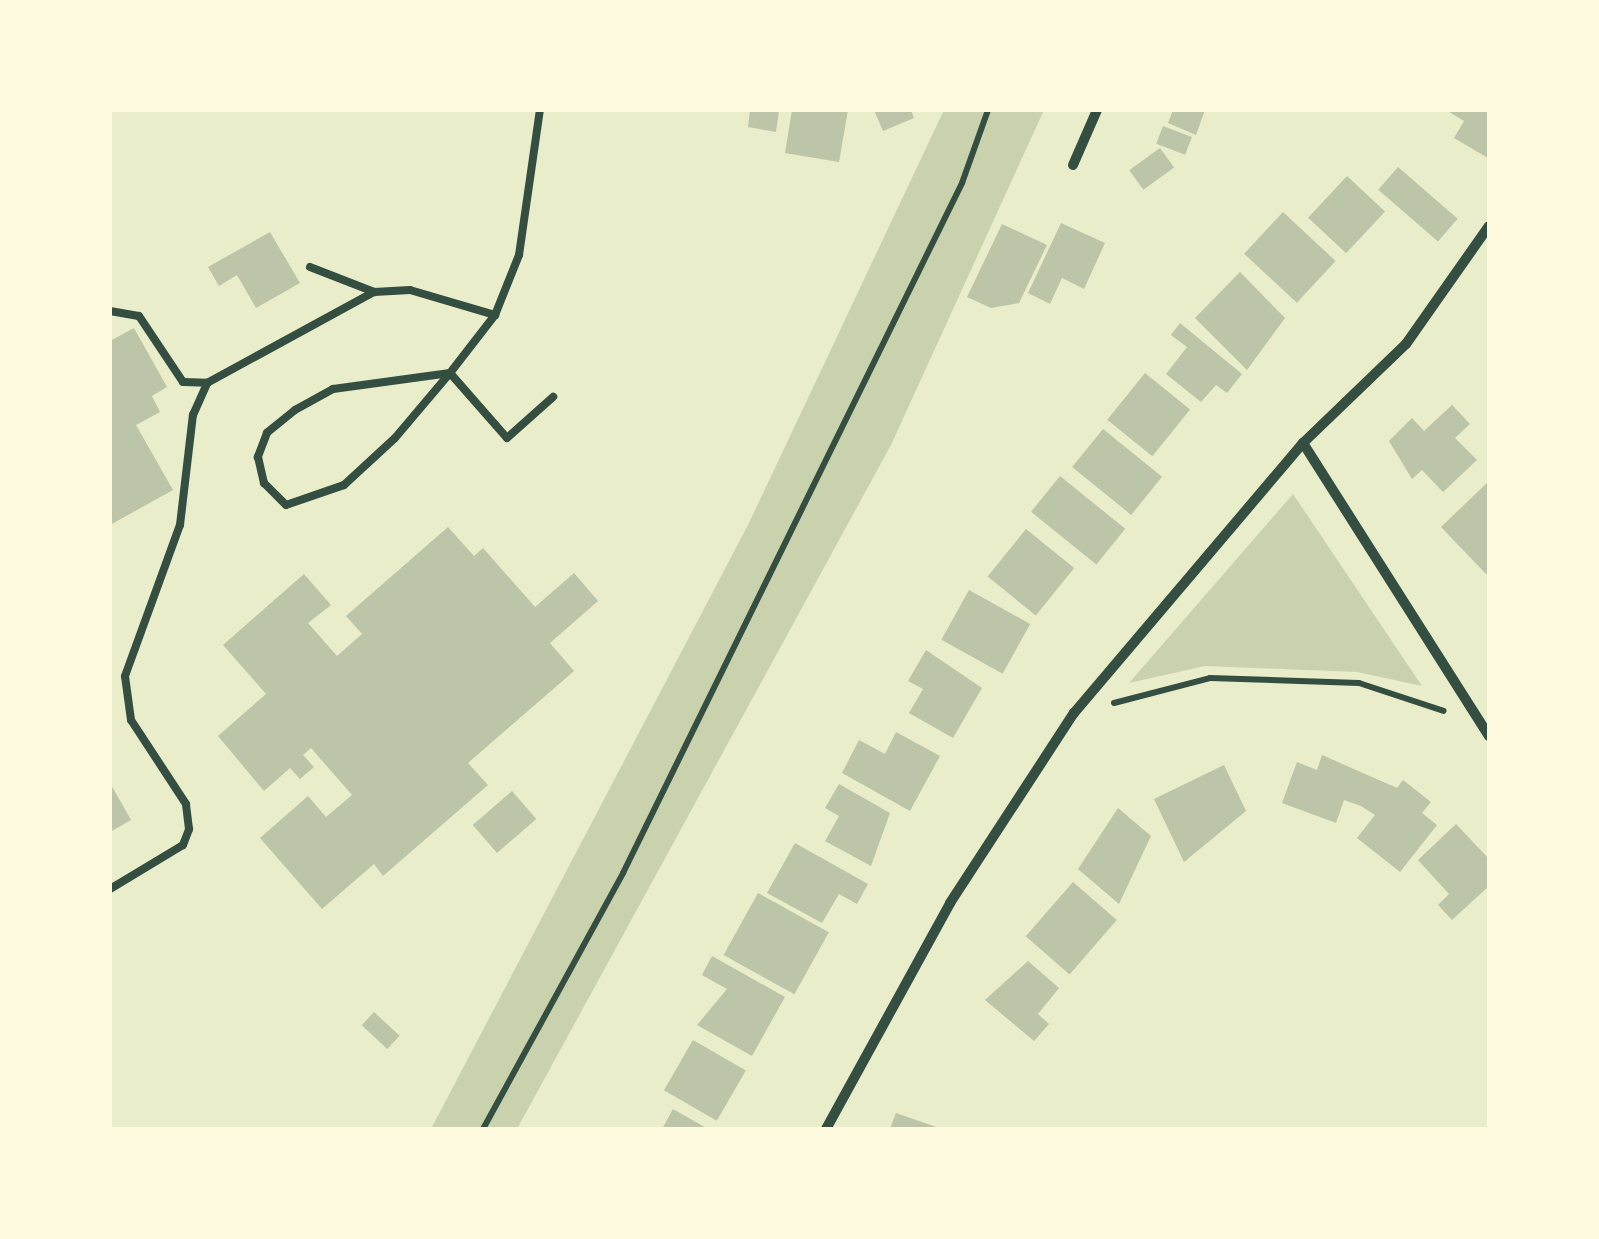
<!DOCTYPE html>
<html>
<head>
<meta charset="utf-8">
<style>
	body { margin:0 }
	#map { position:relative; width:1599px; height:1239px; overflow:hidden; background:#e9edc9; font-family:"Noto Serif",serif }
	div>[style] { position:absolute }
	.green>* { inset:0; background:#cad2ad }
	.building>* { inset:0; background:#bcc5a7; transform-origin:0 0 }
	.path>* { height:6px; margin:-3px; padding:0 3px; transform-origin:3px; border-radius:3px; background:#344e41 }
	.service>* { height:8px; margin:-4px; padding:0 4px; transform-origin:4px; border-radius:4px; background:#344e41 }
	.minor>* { height:10px; margin:-5px; padding:0 5px; transform-origin:5px; border-radius:5px; background:#344e41 }
	span { translate:-50% -50%; white-space:nowrap; text-align:center; line-height:1.15; -webkit-text-stroke:10px #fefae0; paint-order:stroke }
	.frame { position:absolute; inset:0; border:112px solid #fefae0; pointer-events:none }
</style>
</head>
<body>
<div id="map">
	<div class="green">
		<div style="clip-path:polygon(944px 110px,1044px 110px,891px 445px,517px 1129px,431px 1129px,749px 523px)"></div>
		<div style="clip-path:polygon(1293px 494px,1422px 686px,1357px 672px,1205px 666px,1129px 683px)"></div>
	</div>
	<div class="building">
		<div style="clip-path:polygon(750px 110px,779px 110px,776px 132px,748px 127px)"></div>
		<div style="clip-path:polygon(792px 110px,848px 110px,839px 162px,785px 153px)"></div>
		<div style="clip-path:polygon(874px 110px,911px 110px,914px 118px,883px 131px)"></div>
		<div style="clip-path:polygon(1173px 110px,1205px 110px,1196px 135px,1168px 123px)"></div>
		<div style="clip-path:polygon(1446px 110px,1489px 110px,1488px 158px,1454px 138px,1464px 121px)"></div>
		<div style="left:1163px;top:126px;width:31px;height:19px;rotate:21deg"></div>
		<div style="left:1160px;top:148px;width:24px;height:38px;rotate:54deg"></div>
		<div style="left:1398px;top:167px;width:79px;height:30px;rotate:41deg"></div>
		<div style="left:1347px;top:176px;width:52px;height:57px;rotate:43deg"></div>
		<div style="left:1283px;top:212px;width:72px;height:57px;rotate:43deg"></div>
		<div style="clip-path:polygon(1061px 223px,1105px 243px,1084px 289px,1062px 278px,1050px 304px,1028px 293px)"></div>
		<div style="clip-path:polygon(1002px 224px,1047px 245px,1019px 303px,991px 308px,967px 297px)"></div>
		<div style="clip-path:polygon(270px 232px,300px 283px,256px 308px,237px 275px,219px 286px,208px 267px)"></div>
		<div style="clip-path:polygon(1240px 272px,1285px 318px,1247px 370px,1195px 318px)"></div>
		<div style="clip-path:polygon(1180px 323px,1242px 374px,1227px 393px,1216px 385px,1201px 402px,1166px 374px,1187px 347px,1171px 335px)"></div>
		<div style="clip-path:polygon(134px 328px,167px 387px,152px 396px,160px 412px,136px 425px,173px 490px,110px 525px,110px 341px)"></div>
		<div style="left:1145px;top:373px;width:58px;height:60px;rotate:39deg"></div>
		<div style="clip-path:polygon(1452px 405px,1470px 424px,1455px 438px,1477px 460px,1443px 492px,1422px 470px,1412px 479px,1389px 441px,1412px 418px,1424px 431px)"></div>
		<div style="left:1103px;top:429px;width:76px;height:49px;rotate:39deg"></div>
		<div style="left:1060px;top:476px;width:84px;height:46px;rotate:39deg"></div>
		<div style="clip-path:polygon(1489px 481px,1489px 572px,1486px 574px,1441px 527px)"></div>
		<div style="clip-path:polygon(448px 527px,474px 556px,483px 548px,535px 607px,574px 573px,598px 601px,550px 643px,574px 671px,468px 763px,488px 785px,383px 876px,374px 864px,322px 909px,260px 838px,308px 796px,326px 817px,352px 795px,311px 748px,303px 755px,314px 767px,300px 779px,290px 768px,264px 791px,218px 736px,266px 694px,223px 645px,304px 574px,331px 605px,308px 623px,337px 656px,362px 634px,346px 616px)"></div>
		<div style="left:1026px;top:529px;width:62px;height:61px;rotate:39deg"></div>
		<div style="left:969px;top:590px;width:70px;height:57px;rotate:29deg"></div>
		<div style="clip-path:polygon(926px 650px,982px 688px,953px 738px,909px 713px,923px 689px,908px 681px)"></div>
		<div style="clip-path:polygon(896px 732px,940px 756px,910px 811px,842px 773px,859px 740px,885px 754px)"></div>
		<div style="clip-path:polygon(1322px 755px,1397px 788px,1403px 780px,1431px 802px,1422px 813px,1437px 825px,1400px 872px,1357px 838px,1375px 815px,1361px 806px,1344px 800px,1336px 823px,1282px 803px,1297px 762px,1317px 770px)"></div>
		<div style="clip-path:polygon(1224px 765px,1246px 811px,1184px 862px,1154px 799px)"></div>
		<div style="clip-path:polygon(110px 783px,131px 820px,110px 832px)"></div>
		<div style="clip-path:polygon(839px 784px,890px 813px,871px 866px,825px 841px,839px 816px,825px 808px)"></div>
		<div style="left:512px;top:791px;width:37px;height:52px;rotate:49deg"></div>
		<div style="clip-path:polygon(1118px 808px,1151px 836px,1119px 904px,1078px 869px)"></div>
		<div style="clip-path:polygon(1456px 824px,1489px 859px,1489px 886px,1452px 920px,1438px 905px,1449px 894px,1418px 860px)"></div>
		<div style="clip-path:polygon(795px 843px,868px 884px,857px 904px,839px 894px,822px 923px,767px 893px)"></div>
		<div style="left:1073px;top:882px;width:58px;height:72px;rotate:41deg"></div>
		<div style="left:758px;top:893px;width:81px;height:71px;rotate:29deg"></div>
		<div style="clip-path:polygon(712px 956px,785px 997px,752px 1056px,697px 1025px,727px 989px,702px 975px)"></div>
		<div style="clip-path:polygon(1028px 961px,1059px 988px,1038px 1014px,1049px 1024px,1034px 1041px,985px 1000px)"></div>
		<div style="left:374px;top:1012px;width:35px;height:18px;rotate:43deg"></div>
		<div style="left:693px;top:1040px;width:61px;height:58px;rotate:30deg"></div>
		<div style="clip-path:polygon(673px 1109px,708px 1129px,662px 1129px)"></div>
		<div style="clip-path:polygon(896px 1113px,939px 1128px,939px 1129px,890px 1129px)"></div>
	</div>
	<div class="path">
		<div style="left:1114px;top:703px;width:99px;rotate:-14.6deg"></div>
		<div style="left:1210px;top:678px;width:149px;rotate:1.9deg"></div>
		<div style="left:1359px;top:683px;width:89px;rotate:18.2deg"></div>
		<div style="left:483px;top:1129px;width:292px;rotate:-61.3deg"></div>
		<div style="left:623px;top:873px;width:769px;rotate:-63.83deg"></div>
		<div style="left:962px;top:183px;width:77px;rotate:-70.4deg"></div>
	</div>
	<div class="service">
		<div style="left:310px;top:267px;width:69px;rotate:21.3deg"></div>
		<div style="left:110px;top:311px;width:29px;rotate:10deg"></div>
		<div style="left:139px;top:316px;width:79px;rotate:56.3deg"></div>
		<div style="left:183px;top:382px;width:24px;rotate:2deg"></div>
		<div style="left:450px;top:373px;width:118px;rotate:172.2deg"></div>
		<div style="left:333px;top:389px;width:43px;rotate:151.1deg"></div>
		<div style="left:295px;top:410px;width:36px;rotate:141deg"></div>
		<div style="left:267px;top:433px;width:26px;rotate:111deg"></div>
		<div style="left:258px;top:457px;width:27px;rotate:77deg"></div>
		<div style="left:264px;top:483px;width:31px;rotate:45deg"></div>
		<div style="left:286px;top:505px;width:61px;rotate:-19deg"></div>
		<div style="left:344px;top:485px;width:69px;rotate:-42.7deg"></div>
		<div style="left:395px;top:438px;width:85px;rotate:-49.8deg"></div>
		<div style="left:450px;top:373px;width:73px;rotate:-52.2deg"></div>
		<div style="left:495px;top:315px;width:65px;rotate:-68.2deg"></div>
		<div style="left:519px;top:255px;width:147px;rotate:-81.8deg"></div>
		<div style="left:450px;top:373px;width:86px;rotate:48.8deg"></div>
		<div style="left:507px;top:438px;width:62px;rotate:-41.7deg"></div>
		<div style="left:110px;top:889px;width:85px;rotate:-31.1deg"></div>
		<div style="left:183px;top:845px;width:17px;rotate:-69deg"></div>
		<div style="left:189px;top:829px;width:25px;rotate:-97deg"></div>
		<div style="left:186px;top:804px;width:100px;rotate:-123.2deg"></div>
		<div style="left:131px;top:720px;width:44px;rotate:-97.8deg"></div>
		<div style="left:125px;top:676px;width:161px;rotate:-70deg"></div>
		<div style="left:180px;top:525px;width:111px;rotate:-83.3deg"></div>
		<div style="left:193px;top:415px;width:35px;rotate:-66deg"></div>
		<div style="left:207px;top:383px;width:190px;rotate:-28.6deg"></div>
		<div style="left:374px;top:292px;width:36px;rotate:-3deg"></div>
		<div style="left:410px;top:290px;width:89px;rotate:16.4deg"></div>
	</div>
	<div class="minor">
		<div style="left:1073px;top:165px;width:60px;rotate:-66.4deg"></div>
		<div style="left:1303px;top:443px;width:347px;rotate:57.6deg"></div>
		<div style="left:826px;top:1129px;width:258px;rotate:-61.2deg"></div>
		<div style="left:950px;top:903px;width:227px;rotate:-56.9deg"></div>
		<div style="left:1074px;top:713px;width:354px;rotate:-49.7deg"></div>
		<div style="left:1303px;top:443px;width:143px;rotate:-43.9deg"></div>
		<div style="left:1406px;top:344px;width:144px;rotate:-54.9deg"></div>
	</div>
	<div class="frame"></div>
</div>
</body>
</html>
